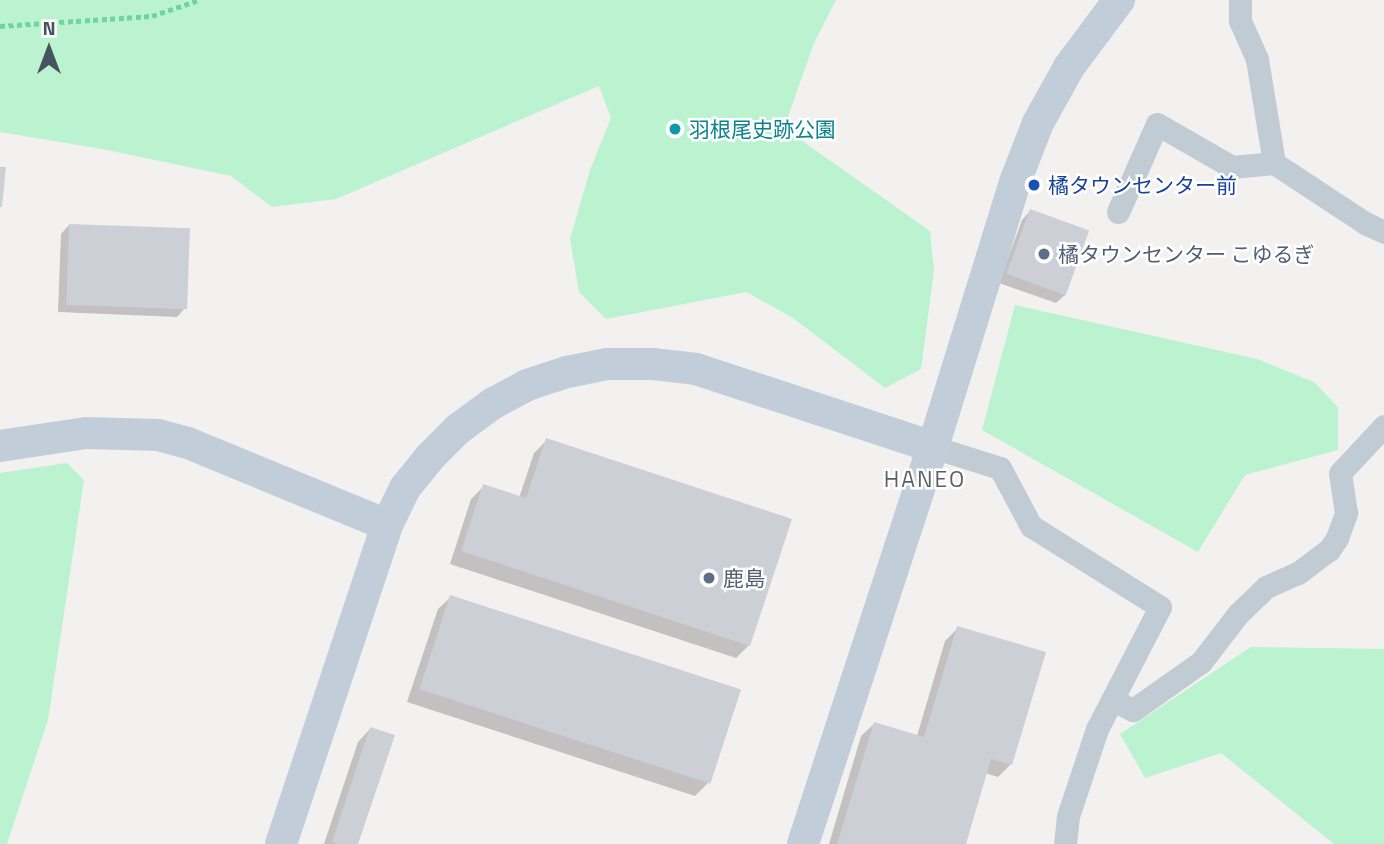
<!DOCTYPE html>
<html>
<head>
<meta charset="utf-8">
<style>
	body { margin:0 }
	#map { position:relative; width:1384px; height:844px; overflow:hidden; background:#f3f0f0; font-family:"Titillium Web","Noto Sans JP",sans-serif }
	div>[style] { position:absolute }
	.green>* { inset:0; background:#bbf3d0 }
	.shadow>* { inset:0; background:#0003 }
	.building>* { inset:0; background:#cccfd5; transform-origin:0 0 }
	.path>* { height:4.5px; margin-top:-2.25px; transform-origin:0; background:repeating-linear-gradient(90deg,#70d4a1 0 5px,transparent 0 8.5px) }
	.street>* { height:23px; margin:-11.5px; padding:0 11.5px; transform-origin:11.5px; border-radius:11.5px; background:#c0cbd3 }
	.secondary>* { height:32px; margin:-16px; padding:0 16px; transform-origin:16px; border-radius:16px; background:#c1ceda }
	.dots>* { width:19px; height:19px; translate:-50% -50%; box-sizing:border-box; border:4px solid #fff; border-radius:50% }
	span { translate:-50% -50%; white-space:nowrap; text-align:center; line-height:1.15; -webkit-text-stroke:5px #fff; paint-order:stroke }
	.culture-label { font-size:21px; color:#0d838f }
	.left { translate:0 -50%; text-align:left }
	.transit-label { font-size:21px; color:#164399 }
	.service-label { font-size:21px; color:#4e5e75 }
	.neighbourhood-label { font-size:23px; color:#5c6066; letter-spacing:2px }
	.north { position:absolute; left:14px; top:14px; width:70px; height:70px; -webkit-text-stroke:5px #fff; paint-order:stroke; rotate:0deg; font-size:19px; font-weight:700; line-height:28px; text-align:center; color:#46545f }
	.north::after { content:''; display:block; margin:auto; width:24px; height:32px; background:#46545f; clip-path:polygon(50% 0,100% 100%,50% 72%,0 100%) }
</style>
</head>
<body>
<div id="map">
	<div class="green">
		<div style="clip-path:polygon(0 0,836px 0,814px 43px,784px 128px,930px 231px,934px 271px,921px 369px,885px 388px,793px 318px,746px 292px,606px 319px,579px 292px,570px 239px,590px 170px,611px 118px,599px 86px,336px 199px,272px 207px,231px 176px,102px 149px,0 132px)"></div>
		<div style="clip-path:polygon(1015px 305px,1257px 359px,1314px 382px,1338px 407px,1338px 450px,1245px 475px,1198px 552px,982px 430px)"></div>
		<div style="clip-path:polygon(67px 463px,84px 480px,48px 720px,7px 844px,0 844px,0 473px)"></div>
		<div style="clip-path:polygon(1251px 647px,1384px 649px,1384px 844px,1334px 844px,1221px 753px,1145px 778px,1120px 734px)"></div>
	</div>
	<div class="shadow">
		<div style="clip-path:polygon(1030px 211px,1065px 295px,1056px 303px,999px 283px,1022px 220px)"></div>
		<div style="clip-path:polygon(69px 225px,185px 308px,177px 317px,58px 312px,61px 234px)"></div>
		<div style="clip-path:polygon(547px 440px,749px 645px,736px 658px,450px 564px,471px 499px,484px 486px,519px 498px,534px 453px)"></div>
		<div style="clip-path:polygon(451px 597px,708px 783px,695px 796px,407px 702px,438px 609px)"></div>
		<div style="clip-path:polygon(958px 628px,1011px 764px,998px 777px,985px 773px,964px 844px,829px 844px,861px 736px,874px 724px,917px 736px,945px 641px)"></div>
		<div style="clip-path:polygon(370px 729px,356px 844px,324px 844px,358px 742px)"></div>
	</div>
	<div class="building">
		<div style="clip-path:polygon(0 167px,6px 167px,2px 207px,0 207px)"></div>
		<div style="left:1030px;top:209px;width:63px;height:69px;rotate:20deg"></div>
		<div style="left:69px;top:224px;width:121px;height:81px;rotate:2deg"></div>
		<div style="clip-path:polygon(546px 438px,792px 519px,750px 646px,461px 551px,483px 484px,526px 498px)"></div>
		<div style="left:450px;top:595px;width:306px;height:99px;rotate:18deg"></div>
		<div style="clip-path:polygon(957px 626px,1046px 652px,1012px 765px,991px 759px,966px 844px,837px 844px,874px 722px,924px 737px)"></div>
		<div style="clip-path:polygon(370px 727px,395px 735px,358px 844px,339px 844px,332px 842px)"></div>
	</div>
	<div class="path">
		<div style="left:0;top:26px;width:152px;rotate:-3.8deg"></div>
		<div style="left:152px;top:16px;width:50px;rotate:-18.8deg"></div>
	</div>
	<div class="street">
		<div style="left:1274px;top:163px;width:109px;rotate:33.4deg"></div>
		<div style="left:1365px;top:223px;width:21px;rotate:25deg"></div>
		<div style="left:1118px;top:212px;width:96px;rotate:-66.1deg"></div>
		<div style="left:1157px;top:124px;width:86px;rotate:29.8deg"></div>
		<div style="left:1232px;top:167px;width:42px;rotate:-5.4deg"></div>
		<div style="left:1274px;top:163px;width:105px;rotate:-99.3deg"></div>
		<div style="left:1257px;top:59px;width:42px;rotate:-114.1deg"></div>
		<div style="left:1240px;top:21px;width:21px;rotate:-90deg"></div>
		<div style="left:933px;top:447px;width:70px;rotate:17.4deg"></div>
		<div style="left:1000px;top:468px;width:66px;rotate:61.9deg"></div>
		<div style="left:1031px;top:526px;width:152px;rotate:32.1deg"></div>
		<div style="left:1160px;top:607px;width:137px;rotate:117.3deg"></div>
		<div style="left:1097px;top:729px;width:92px;rotate:108.4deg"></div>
		<div style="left:1068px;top:816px;width:28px;rotate:96deg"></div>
		<div style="left:1113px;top:700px;width:22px;rotate:27deg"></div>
		<div style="left:1133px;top:710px;width:83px;rotate:-35.2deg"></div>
		<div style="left:1201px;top:662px;width:61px;rotate:-52.4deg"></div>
		<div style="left:1238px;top:614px;width:39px;rotate:-44deg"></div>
		<div style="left:1266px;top:587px;width:35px;rotate:-24deg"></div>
		<div style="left:1298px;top:573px;width:39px;rotate:-37deg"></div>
		<div style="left:1329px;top:550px;width:14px;rotate:-56deg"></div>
		<div style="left:1337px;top:538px;width:27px;rotate:-70deg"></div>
		<div style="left:1346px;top:513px;width:40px;rotate:-98.5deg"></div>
		<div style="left:1340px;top:473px;width:64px;rotate:-46.9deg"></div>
	</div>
	<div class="secondary">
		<div style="left:0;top:446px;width:87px;rotate:-8.6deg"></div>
		<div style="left:86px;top:433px;width:72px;rotate:1.6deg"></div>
		<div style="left:158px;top:435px;width:31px;rotate:15deg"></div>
		<div style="left:188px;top:443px;width:215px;rotate:22.4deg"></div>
		<div style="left:281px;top:844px;width:336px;rotate:-71.6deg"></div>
		<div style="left:387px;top:525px;width:41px;rotate:-64.1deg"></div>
		<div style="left:405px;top:488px;width:40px;rotate:-51deg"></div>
		<div style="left:430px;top:457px;width:40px;rotate:-45deg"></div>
		<div style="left:458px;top:429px;width:42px;rotate:-36.3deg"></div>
		<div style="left:492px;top:404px;width:40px;rotate:-28deg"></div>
		<div style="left:527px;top:385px;width:42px;rotate:-18deg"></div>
		<div style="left:567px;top:372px;width:41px;rotate:-11.3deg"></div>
		<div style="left:607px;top:364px;width:46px"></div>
		<div style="left:653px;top:364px;width:43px;rotate:6.6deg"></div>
		<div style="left:696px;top:369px;width:250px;rotate:18.2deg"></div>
		<div style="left:803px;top:844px;width:418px;rotate:-71.9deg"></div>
		<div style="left:933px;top:447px;width:277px;rotate:-72.8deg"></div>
		<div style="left:1015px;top:182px;width:63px;rotate:-68.7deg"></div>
		<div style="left:1038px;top:123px;width:64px;rotate:-61deg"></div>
		<div style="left:1069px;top:67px;width:84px;rotate:-53.3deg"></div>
	</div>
	<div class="dots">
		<div style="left:675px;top:129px;background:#0f9aa8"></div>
		<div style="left:1034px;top:185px;background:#1a4fb4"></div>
		<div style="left:1044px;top:254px;background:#5c6f8a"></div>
		<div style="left:709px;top:578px;background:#5c6f8a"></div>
	</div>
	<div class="culture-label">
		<span class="left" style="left:689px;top:129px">羽根尾史跡公園</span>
	</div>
	<div class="transit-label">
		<span class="left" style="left:1048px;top:185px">橘タウンセンター前</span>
	</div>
	<div class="service-label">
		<span class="left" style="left:1058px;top:254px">橘タウンセンター こゆるぎ</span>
		<span class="left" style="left:723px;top:578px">鹿島</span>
	</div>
	<div class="neighbourhood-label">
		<span style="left:925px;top:479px">HANEO</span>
	</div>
	<div class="north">N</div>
</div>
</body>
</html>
